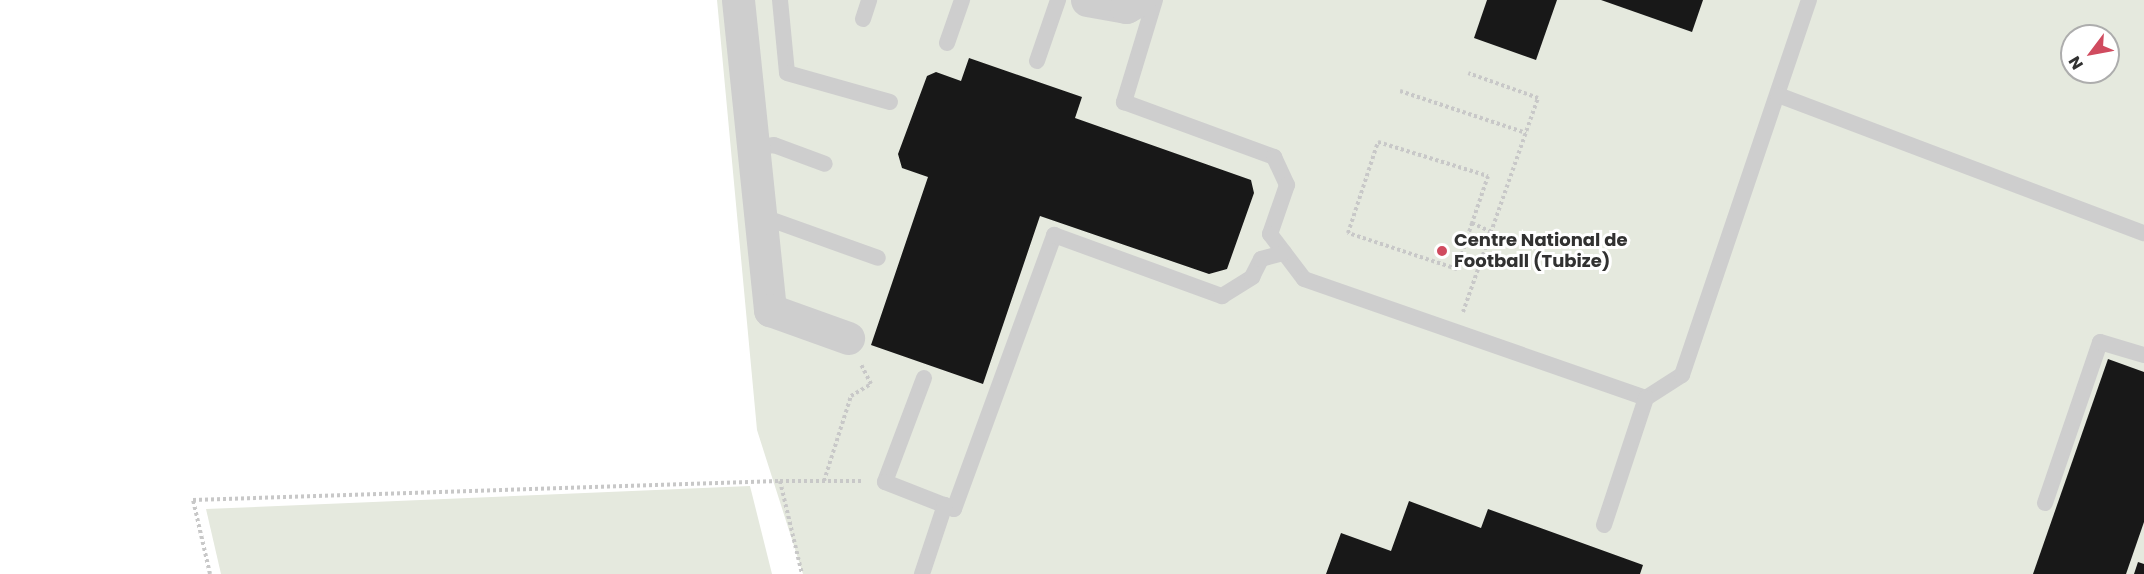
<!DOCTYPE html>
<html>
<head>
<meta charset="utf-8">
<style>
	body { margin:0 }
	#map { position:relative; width:2144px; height:574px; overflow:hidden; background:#fff; font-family:Poppins,sans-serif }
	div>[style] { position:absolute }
	.green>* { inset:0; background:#e5e9de }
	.building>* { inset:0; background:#181818 }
	.path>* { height:4px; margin-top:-2px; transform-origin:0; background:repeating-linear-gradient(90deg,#c8c8c8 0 3px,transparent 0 6px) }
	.service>* { height:16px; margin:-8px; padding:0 8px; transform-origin:8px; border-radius:8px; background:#cecece }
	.minor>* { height:33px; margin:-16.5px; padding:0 16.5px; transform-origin:16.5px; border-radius:16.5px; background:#cecece }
	.dots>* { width:16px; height:16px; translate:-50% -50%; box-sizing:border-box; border:3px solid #fff; border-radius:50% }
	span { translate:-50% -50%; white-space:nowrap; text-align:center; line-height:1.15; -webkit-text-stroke:6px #fff; paint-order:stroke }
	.poi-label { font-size:18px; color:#313131; font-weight:700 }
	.left { translate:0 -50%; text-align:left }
	.north { position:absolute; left:2060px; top:24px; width:60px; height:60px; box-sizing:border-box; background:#fff; border:2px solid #adadad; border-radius:50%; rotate:238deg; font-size:16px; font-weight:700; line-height:24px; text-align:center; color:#313131 }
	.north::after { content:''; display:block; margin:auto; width:21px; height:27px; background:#d04b5f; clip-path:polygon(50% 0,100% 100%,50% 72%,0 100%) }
</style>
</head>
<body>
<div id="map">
	<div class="green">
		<div style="clip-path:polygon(evenodd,717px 0,2144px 0,2144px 574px,803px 574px,757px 430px,717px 0,2072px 36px,2108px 36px,2108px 72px,2072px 72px,2072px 36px)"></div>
		<div style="clip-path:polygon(750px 486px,772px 574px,221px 574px,206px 509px)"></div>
	</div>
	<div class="building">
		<div style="clip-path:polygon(1487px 0,1557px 0,1536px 60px,1474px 38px)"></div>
		<div style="clip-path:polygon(1601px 0,1703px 0,1692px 32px)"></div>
		<div style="clip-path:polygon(969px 58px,1082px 97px,1075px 118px,1251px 180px,1254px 193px,1227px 269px,1209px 274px,1040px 216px,983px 384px,871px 345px,928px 177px,902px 168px,898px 154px,927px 76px,936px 72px,961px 81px)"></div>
		<div style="clip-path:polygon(2108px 359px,2144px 372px,2144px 522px,2126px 574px,2033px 574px)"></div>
		<div style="clip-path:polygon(1409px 501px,1481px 528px,1488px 509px,1643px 565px,1640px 574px,1326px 574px,1341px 533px,1391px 551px)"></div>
		<div style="clip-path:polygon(2138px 562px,2144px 564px,2144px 574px,2134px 574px)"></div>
	</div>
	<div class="path">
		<div style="left:1400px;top:91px;width:133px;rotate:18.4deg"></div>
		<div style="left:1472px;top:223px;width:48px;rotate:108.1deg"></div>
		<div style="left:1457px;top:269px;width:115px;rotate:-161.7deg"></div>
		<div style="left:1348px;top:233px;width:96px;rotate:-71.8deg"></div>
		<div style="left:1378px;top:142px;width:115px;rotate:17.2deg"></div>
		<div style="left:1488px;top:176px;width:50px;rotate:108.8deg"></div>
		<div style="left:1472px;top:223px;width:21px;rotate:25deg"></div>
		<div style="left:1463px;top:312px;width:227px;rotate:-70.7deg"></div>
		<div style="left:1538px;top:98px;width:74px;rotate:-160.3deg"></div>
		<div style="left:780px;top:481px;width:84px"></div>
		<div style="left:824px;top:481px;width:89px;rotate:-72.4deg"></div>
		<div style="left:851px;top:396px;width:23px;rotate:-31deg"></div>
		<div style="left:871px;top:384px;width:22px;rotate:-117deg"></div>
		<div style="left:210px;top:574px;width:76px;rotate:-102.9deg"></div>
		<div style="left:193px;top:500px;width:587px;rotate:-1.85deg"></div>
		<div style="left:780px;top:481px;width:96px;rotate:76.7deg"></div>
	</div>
	<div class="service">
		<div style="left:780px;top:0;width:73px;rotate:84.5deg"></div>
		<div style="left:787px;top:73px;width:107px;rotate:15.7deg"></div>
		<div style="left:1155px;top:0;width:107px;rotate:106.9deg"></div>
		<div style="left:1124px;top:102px;width:160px;rotate:20.1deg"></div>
		<div style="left:1274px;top:157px;width:31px;rotate:65deg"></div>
		<div style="left:1287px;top:185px;width:52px;rotate:109.1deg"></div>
		<div style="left:1270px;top:234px;width:56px;rotate:52.9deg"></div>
		<div style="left:1304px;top:279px;width:362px;rotate:19.2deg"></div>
		<div style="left:1646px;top:398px;width:43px;rotate:-32.6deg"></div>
		<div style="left:1682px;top:375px;width:396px;rotate:-71.3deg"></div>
		<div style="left:863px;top:19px;width:20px;rotate:-72deg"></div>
		<div style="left:947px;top:43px;width:46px;rotate:-70.8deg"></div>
		<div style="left:1037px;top:61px;width:65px;rotate:-71deg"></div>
		<div style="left:1778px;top:95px;width:391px;rotate:20.7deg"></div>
		<div style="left:753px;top:147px;width:21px;rotate:-5deg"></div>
		<div style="left:774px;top:145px;width:54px;rotate:20.4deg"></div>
		<div style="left:761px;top:216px;width:124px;rotate:19.7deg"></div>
		<div style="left:924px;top:378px;width:111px;rotate:110.6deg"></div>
		<div style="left:885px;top:482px;width:74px;rotate:21.4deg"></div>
		<div style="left:954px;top:509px;width:292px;rotate:-69.9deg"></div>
		<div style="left:1054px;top:235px;width:179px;rotate:20deg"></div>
		<div style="left:1222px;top:296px;width:36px;rotate:-32deg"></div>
		<div style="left:1252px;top:277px;width:20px;rotate:-63deg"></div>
		<div style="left:1261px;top:259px;width:24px;rotate:-15deg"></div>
		<div style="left:2045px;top:503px;width:170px;rotate:-71.1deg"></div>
		<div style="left:2100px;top:342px;width:46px;rotate:16.5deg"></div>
		<div style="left:1604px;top:525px;width:134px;rotate:-71.7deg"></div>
		<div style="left:922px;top:574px;width:73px;rotate:-71.6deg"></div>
	</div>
	<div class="minor">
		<div style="left:738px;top:0;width:312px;rotate:84.1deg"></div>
		<div style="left:770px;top:310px;width:83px;rotate:19.7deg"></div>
		<div style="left:1087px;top:0;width:40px;rotate:10deg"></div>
		<div style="left:1126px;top:7px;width:15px;rotate:-28deg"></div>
	</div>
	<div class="dots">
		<div style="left:1442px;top:251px;background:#d04b5f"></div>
	</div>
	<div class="poi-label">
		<span class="left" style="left:1454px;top:251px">Centre National de<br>Football (Tubize)</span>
	</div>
	<div class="north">N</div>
</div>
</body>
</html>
